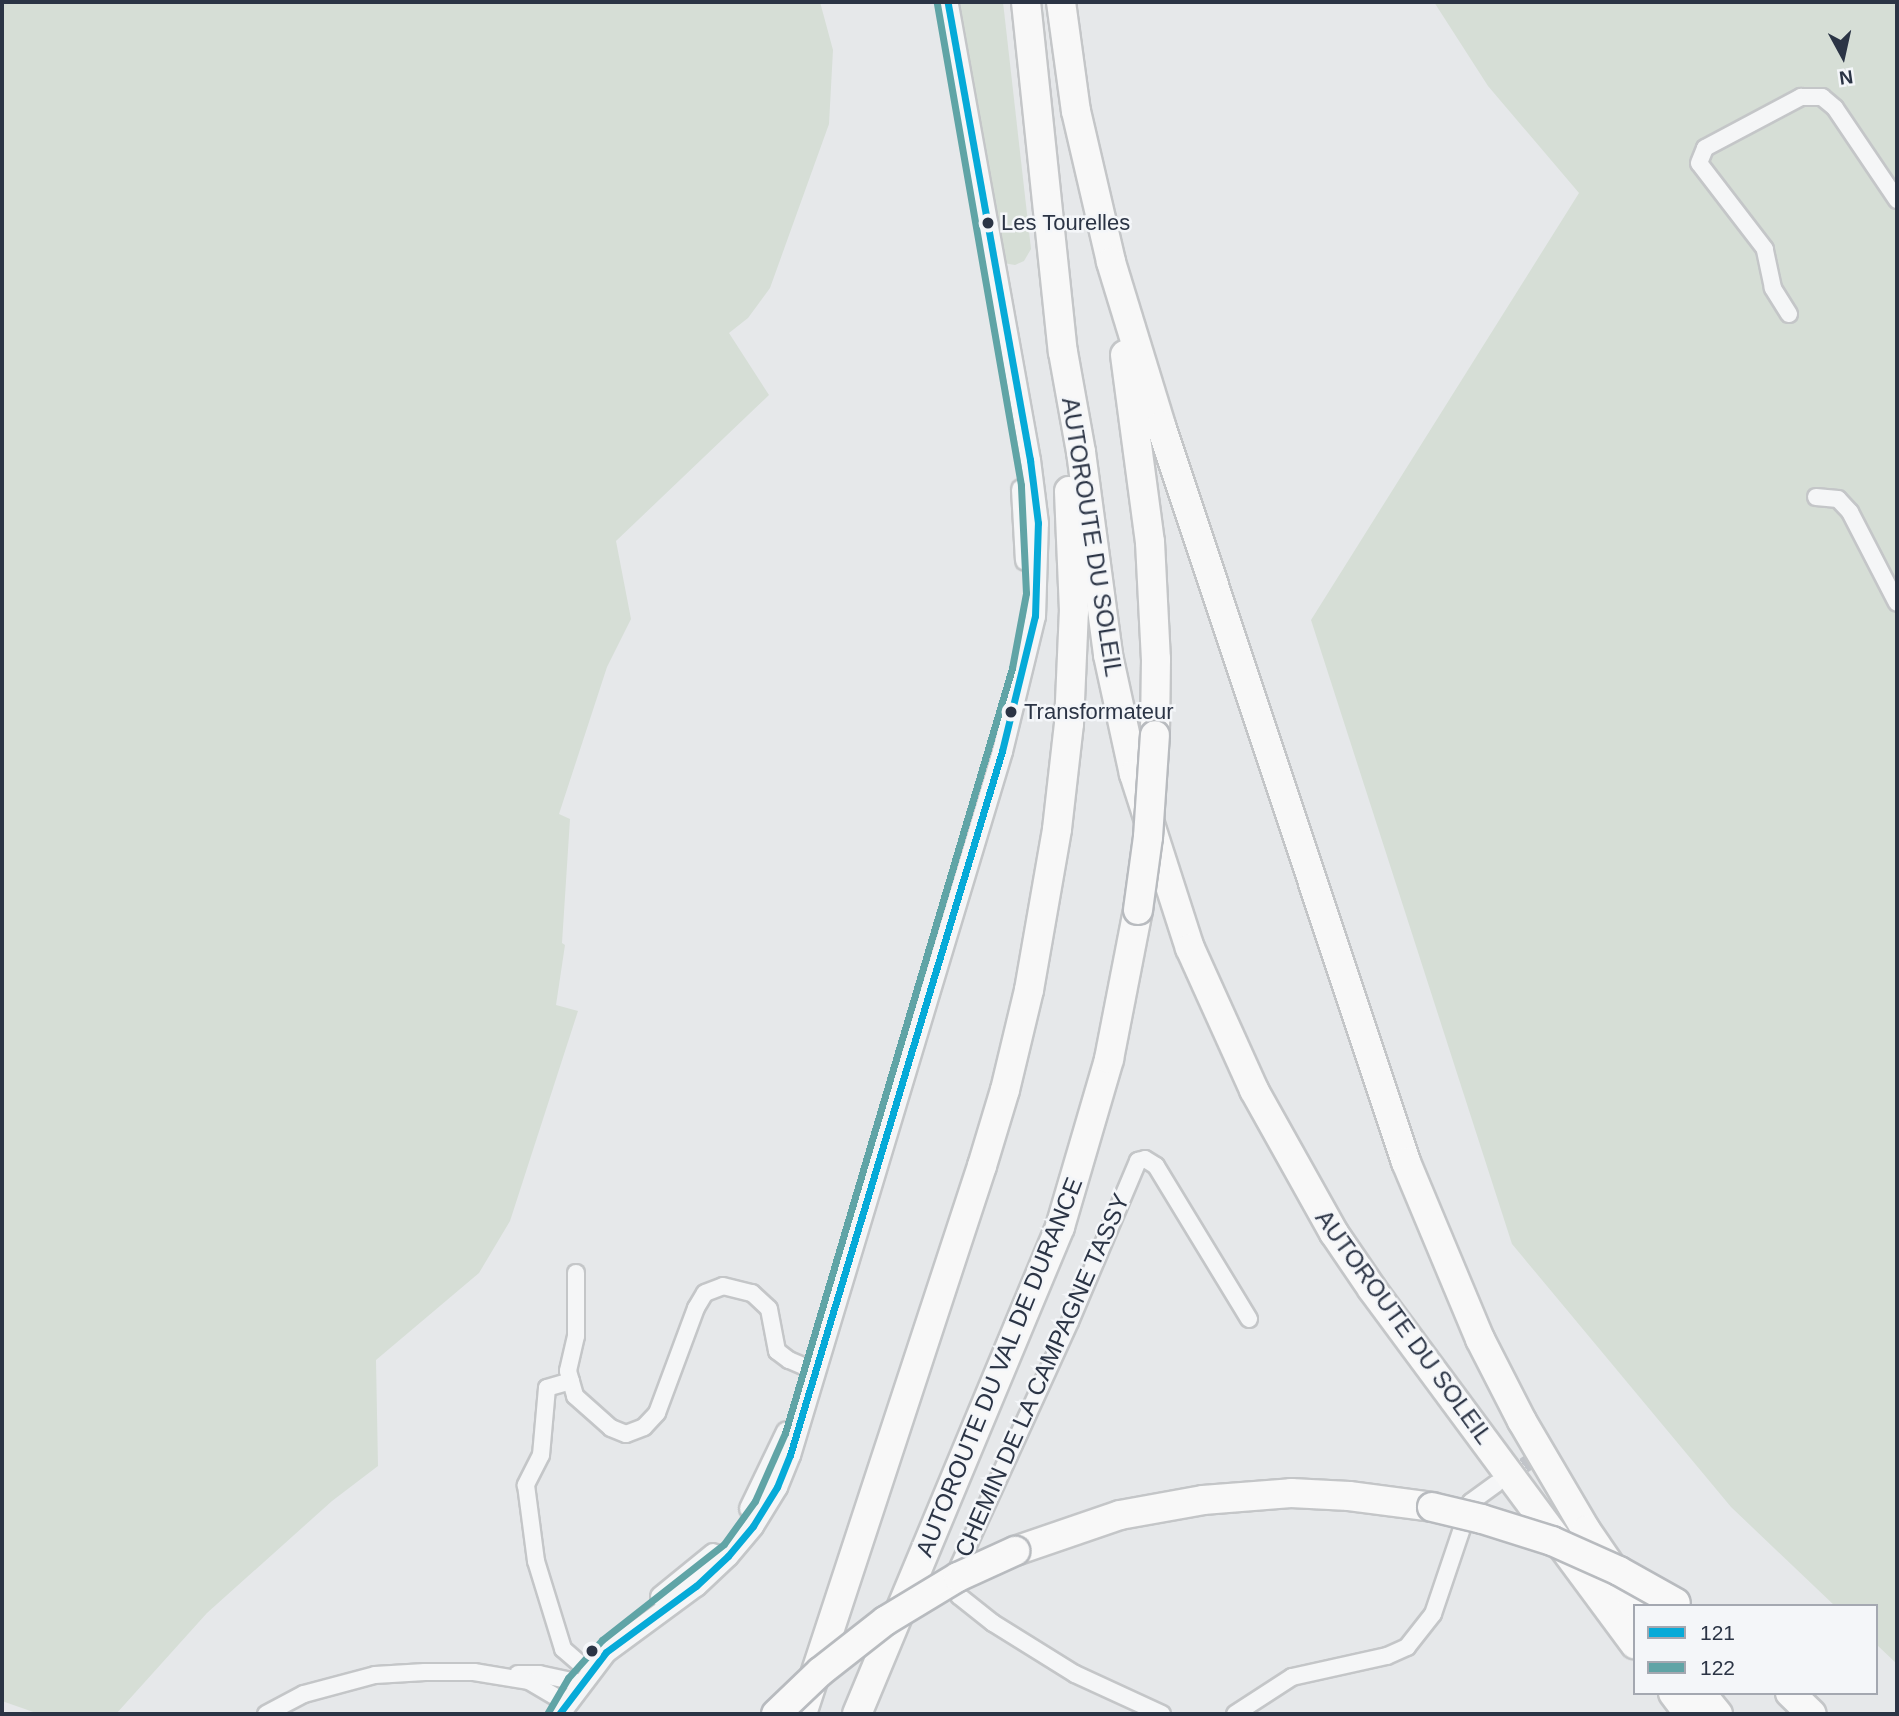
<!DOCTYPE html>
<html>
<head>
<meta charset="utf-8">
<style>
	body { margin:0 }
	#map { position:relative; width:1899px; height:1716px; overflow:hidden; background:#e6e8ea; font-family:Helvetica,sans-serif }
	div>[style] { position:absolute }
	.green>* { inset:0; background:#d6ded6 }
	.minor-tunnel>* { height:16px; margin-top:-8px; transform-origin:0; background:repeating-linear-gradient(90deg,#c1c4c9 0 16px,transparent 0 24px) }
	.roads { filter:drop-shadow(2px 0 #c4c6c8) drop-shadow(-2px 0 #c4c6c8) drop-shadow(0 2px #c4c6c8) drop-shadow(0 -2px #c4c6c8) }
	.minor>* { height:16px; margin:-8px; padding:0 8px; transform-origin:8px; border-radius:8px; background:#f5f6f7 }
	.tertiary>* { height:19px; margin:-9.5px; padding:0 9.5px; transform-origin:9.5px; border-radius:9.5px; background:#f5f6f7 }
	.motorway>* { height:28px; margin:-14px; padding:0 14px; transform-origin:14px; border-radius:14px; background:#f8f8f8 }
	.bridges { filter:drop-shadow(2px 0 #b8bbbf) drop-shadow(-2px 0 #b8bbbf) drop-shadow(0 2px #b8bbbf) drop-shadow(0 -2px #b8bbbf) }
	.motorway-bridge>* { height:28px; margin:-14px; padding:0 14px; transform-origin:14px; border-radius:14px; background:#f8f8f8 }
	.bus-1>* { height:7px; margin:-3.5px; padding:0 3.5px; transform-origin:3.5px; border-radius:3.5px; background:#06aad8 }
	.bus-2>* { height:7px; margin:-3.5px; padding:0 3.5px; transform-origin:3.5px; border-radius:3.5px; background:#60a4a6 }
	.dots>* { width:19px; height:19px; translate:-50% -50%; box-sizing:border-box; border:4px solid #f4f6f9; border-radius:50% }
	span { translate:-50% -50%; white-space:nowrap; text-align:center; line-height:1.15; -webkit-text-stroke:5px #f4f6f9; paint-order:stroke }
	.bus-label { font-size:22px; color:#2b3445 }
	.left { translate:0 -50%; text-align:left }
	.street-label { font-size:24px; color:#2b3445 }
	.frame { position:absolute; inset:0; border:4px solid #2b3445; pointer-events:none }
	.legend { position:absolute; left:1633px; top:1604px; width:245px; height:91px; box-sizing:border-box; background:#f4f6f9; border:2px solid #a4a8b1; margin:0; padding:9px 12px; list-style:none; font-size:21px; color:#2b3445 }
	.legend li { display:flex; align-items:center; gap:14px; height:35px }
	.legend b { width:35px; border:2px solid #a4a8b1 }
	.north { position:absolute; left:1808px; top:21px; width:70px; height:70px; -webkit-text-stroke:5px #f4f6f9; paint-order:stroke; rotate:172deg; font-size:19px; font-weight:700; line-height:28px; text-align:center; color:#2b3445 }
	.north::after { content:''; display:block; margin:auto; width:24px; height:32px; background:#2b3445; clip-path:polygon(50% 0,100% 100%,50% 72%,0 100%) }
</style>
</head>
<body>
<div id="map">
	<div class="green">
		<div style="clip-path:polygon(2px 2px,820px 2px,833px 50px,829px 124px,770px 288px,748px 318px,729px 333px,769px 395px,616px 541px,631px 619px,607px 667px,559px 814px,570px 819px,562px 943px,565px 945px,556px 1005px,578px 1011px,510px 1221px,479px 1273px,376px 1360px,378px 1466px,332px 1501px,207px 1613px,116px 1714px,39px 1714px,2px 1701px)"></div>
		<div style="clip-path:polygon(952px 2px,1003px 2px,1031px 249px,1024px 261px,1015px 265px,1003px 263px)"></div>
		<div style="clip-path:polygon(1434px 2px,1897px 2px,1897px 1664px,1876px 1644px,1876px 1606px,1835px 1606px,1731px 1507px,1512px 1244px,1311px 620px,1579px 193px,1488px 86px)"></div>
	</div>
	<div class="minor-tunnel">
		<div style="left:1504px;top:1479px;width:60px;rotate:-34.2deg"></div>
	</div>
	<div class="roads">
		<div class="minor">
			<div style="left:1789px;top:314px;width:31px;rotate:-122deg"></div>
			<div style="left:1773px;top:288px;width:40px;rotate:-102deg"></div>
			<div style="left:1765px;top:249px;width:108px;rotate:-127.5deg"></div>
			<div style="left:1699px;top:163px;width:16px;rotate:-68deg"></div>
			<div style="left:1705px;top:148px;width:109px;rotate:-28deg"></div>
			<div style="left:1801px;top:97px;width:21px"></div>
			<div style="left:1822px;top:97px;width:17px;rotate:40deg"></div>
			<div style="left:1835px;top:108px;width:111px;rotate:56deg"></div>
			<div style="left:1816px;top:497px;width:22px;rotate:5deg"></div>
			<div style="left:1838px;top:499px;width:18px;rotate:47deg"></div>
			<div style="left:1850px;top:512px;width:102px;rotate:62.7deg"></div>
			<div style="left:576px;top:1273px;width:63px;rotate:90deg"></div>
			<div style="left:576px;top:1336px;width:36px;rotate:103deg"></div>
			<div style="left:568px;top:1371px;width:26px;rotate:74deg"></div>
			<div style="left:575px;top:1396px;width:48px;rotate:41.6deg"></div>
			<div style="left:611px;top:1428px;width:16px;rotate:22deg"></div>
			<div style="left:626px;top:1434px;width:19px;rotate:-21deg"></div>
			<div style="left:644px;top:1427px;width:19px;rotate:-47deg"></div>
			<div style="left:657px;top:1413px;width:112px;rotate:-69.6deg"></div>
			<div style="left:696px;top:1308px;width:17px;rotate:-59deg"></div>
			<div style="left:705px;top:1293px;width:19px;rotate:-21deg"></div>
			<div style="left:723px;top:1286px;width:30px;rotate:14deg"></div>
			<div style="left:752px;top:1293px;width:23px;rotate:43deg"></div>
			<div style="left:769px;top:1309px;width:43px;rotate:79.2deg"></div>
			<div style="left:777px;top:1351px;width:15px;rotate:37deg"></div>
			<div style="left:789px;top:1360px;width:28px;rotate:23deg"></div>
			<div style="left:571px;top:1381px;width:25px;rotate:164deg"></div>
			<div style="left:547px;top:1388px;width:67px;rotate:95.1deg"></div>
			<div style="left:541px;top:1455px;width:34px;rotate:117deg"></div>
			<div style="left:526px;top:1485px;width:77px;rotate:82.5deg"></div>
			<div style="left:536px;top:1561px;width:92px;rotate:72.9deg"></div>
			<div style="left:563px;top:1649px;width:21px;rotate:41deg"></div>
			<div style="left:518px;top:1674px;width:21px"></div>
			<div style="left:539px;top:1674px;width:43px;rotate:12.1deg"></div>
			<div style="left:266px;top:1714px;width:43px;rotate:-27.8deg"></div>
			<div style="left:304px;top:1694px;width:73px;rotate:-15deg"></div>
			<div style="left:375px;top:1675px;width:50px;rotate:-3.4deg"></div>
			<div style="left:425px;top:1672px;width:49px"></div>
			<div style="left:474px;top:1672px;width:56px;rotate:9.3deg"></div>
			<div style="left:529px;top:1681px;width:43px;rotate:30.7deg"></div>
			<div style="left:1162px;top:1714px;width:96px;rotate:-155.3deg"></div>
			<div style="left:1075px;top:1674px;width:97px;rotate:-148.1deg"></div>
			<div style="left:993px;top:1623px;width:43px;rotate:-141.5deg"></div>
			<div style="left:959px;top:1596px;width:14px;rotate:-107deg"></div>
			<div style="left:955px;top:1583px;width:11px;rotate:-85deg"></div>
			<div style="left:956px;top:1572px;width:275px;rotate:-65.5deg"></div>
			<div style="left:1070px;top:1322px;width:175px;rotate:-67.1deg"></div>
			<div style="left:1138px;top:1161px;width:7px;rotate:-16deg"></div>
			<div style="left:1145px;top:1159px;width:13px;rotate:32deg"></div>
			<div style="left:1156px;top:1166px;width:179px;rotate:58.7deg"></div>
			<div style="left:1235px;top:1714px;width:68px;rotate:-33deg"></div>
			<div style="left:1292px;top:1677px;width:97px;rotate:-12.5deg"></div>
			<div style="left:1387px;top:1656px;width:22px;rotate:-24deg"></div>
			<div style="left:1407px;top:1647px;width:42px;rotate:-51.8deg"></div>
			<div style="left:1433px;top:1614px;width:118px;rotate:-71.3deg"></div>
			<div style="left:1471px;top:1502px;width:31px;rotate:-36deg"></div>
		</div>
		<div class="tertiary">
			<div style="left:1021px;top:489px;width:71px;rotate:86.8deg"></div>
			<div style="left:749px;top:1508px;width:85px;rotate:-64.3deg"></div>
			<div style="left:660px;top:1596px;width:68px;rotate:-39.1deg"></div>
			<div style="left:559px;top:1714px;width:78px;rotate:-52.8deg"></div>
			<div style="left:606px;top:1652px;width:112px;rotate:-36.3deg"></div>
			<div style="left:696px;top:1586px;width:44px;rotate:-43.2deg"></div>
			<div style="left:728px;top:1556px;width:39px;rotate:-50deg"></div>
			<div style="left:753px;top:1526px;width:46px;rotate:-58.4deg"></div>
			<div style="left:777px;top:1487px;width:35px;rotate:-68deg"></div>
			<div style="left:790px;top:1455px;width:735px;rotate:-73.24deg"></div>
			<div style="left:1002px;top:751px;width:139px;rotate:-76.3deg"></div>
			<div style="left:1035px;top:616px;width:93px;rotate:-88.2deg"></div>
			<div style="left:1038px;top:523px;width:64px;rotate:-97.2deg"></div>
			<div style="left:1030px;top:460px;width:465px;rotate:-100.2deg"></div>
		</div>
		<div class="motorway">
			<div style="left:1026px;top:2px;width:352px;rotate:84deg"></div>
			<div style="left:1063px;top:352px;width:102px;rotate:79.8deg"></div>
			<div style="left:1081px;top:452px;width:205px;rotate:82.4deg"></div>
			<div style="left:1108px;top:655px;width:122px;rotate:77.7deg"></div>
			<div style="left:1134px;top:774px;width:183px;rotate:72.2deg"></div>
			<div style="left:1190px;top:948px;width:156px;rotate:65.7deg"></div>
			<div style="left:1254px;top:1090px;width:164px;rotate:60.8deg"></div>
			<div style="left:1334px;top:1233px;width:68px;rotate:55.8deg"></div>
			<div style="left:1372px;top:1289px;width:442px;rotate:53.5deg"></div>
			<div style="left:1061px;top:2px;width:110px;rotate:82.2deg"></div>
			<div style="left:1076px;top:111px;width:155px;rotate:76.9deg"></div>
			<div style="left:1111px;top:262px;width:171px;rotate:73deg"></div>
			<div style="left:1161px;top:426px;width:776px;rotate:71.59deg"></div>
			<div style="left:1406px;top:1162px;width:192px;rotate:67.3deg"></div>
			<div style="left:1480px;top:1339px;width:92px;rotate:62.9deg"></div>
			<div style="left:1522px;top:1421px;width:126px;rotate:59.6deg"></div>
			<div style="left:1586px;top:1530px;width:92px;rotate:55.6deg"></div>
			<div style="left:1125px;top:355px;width:189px;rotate:82.4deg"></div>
			<div style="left:1150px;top:542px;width:117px;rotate:87.1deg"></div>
			<div style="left:1156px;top:659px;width:76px;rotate:90.8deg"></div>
			<div style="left:1015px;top:1551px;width:111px;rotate:-18.9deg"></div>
			<div style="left:1120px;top:1515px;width:84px;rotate:-10.2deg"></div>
			<div style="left:1203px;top:1500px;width:88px;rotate:-4.5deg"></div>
			<div style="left:1291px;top:1493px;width:58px;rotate:3deg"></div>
			<div style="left:1349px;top:1496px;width:84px;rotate:7.5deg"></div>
			<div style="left:1673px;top:1693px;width:26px;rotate:53deg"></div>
			<div style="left:1701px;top:1693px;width:27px;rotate:51deg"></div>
			<div style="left:1790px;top:1693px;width:30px;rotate:44deg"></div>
			<div style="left:802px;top:1714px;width:577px;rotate:-71.82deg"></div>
			<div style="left:982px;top:1166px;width:79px;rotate:-73.2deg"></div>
			<div style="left:1005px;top:1090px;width:103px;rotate:-76.5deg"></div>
			<div style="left:1029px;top:990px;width:163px;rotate:-80.1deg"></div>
			<div style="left:1057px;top:829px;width:106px;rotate:-83.5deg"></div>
			<div style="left:1069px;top:724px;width:113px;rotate:-87.5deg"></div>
			<div style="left:1074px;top:611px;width:120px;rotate:-92.4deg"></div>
			<div style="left:857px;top:1714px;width:528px;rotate:-67.37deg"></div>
			<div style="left:1060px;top:1227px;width:175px;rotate:-73.7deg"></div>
			<div style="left:1109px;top:1059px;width:152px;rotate:-79deg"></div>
		</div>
	</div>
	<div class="bridges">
		<div class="motorway-bridge">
			<div style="left:1138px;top:910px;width:74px;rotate:-82.2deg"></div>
			<div style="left:1148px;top:837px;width:102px;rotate:-86.1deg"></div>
			<div style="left:1432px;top:1507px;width:51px;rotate:13.5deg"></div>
			<div style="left:1482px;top:1519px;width:73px;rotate:17.4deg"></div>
			<div style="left:1552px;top:1541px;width:73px;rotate:24.1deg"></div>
			<div style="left:1619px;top:1571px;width:65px;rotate:29.3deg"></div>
			<div style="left:776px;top:1714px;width:61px;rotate:-43.7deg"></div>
			<div style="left:820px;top:1672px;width:83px;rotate:-38.1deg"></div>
			<div style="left:885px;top:1621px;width:85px;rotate:-31.1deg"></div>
			<div style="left:958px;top:1577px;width:63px;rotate:-24.5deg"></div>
		</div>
	</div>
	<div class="bus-1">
		<div style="left:559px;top:1714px;width:78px;rotate:-52.8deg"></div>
		<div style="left:606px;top:1652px;width:112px;rotate:-36.3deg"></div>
		<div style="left:696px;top:1586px;width:44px;rotate:-43.2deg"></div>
		<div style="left:728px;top:1556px;width:39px;rotate:-50deg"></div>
		<div style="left:753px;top:1526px;width:46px;rotate:-58.4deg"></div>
		<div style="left:777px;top:1487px;width:35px;rotate:-68deg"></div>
		<div style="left:790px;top:1455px;width:735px;rotate:-73.24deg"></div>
		<div style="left:1002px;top:751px;width:139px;rotate:-76.3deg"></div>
		<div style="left:1035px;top:616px;width:93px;rotate:-88.2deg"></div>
		<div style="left:1038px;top:523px;width:64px;rotate:-97.2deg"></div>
		<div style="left:1030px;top:460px;width:465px;rotate:-100.2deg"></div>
	</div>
	<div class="bus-2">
		<div style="left:547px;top:1714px;width:42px;rotate:-59.7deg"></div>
		<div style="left:568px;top:1678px;width:51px;rotate:-48.2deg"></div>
		<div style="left:602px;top:1640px;width:155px;rotate:-38.2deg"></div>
		<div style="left:724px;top:1544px;width:53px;rotate:-54.2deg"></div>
		<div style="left:755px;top:1501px;width:74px;rotate:-66.2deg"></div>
		<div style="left:785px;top:1433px;width:798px;rotate:-73.47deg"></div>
		<div style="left:1012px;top:668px;width:76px;rotate:-79.4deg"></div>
		<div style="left:1026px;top:593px;width:108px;rotate:-92.7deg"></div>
		<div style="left:1021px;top:485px;width:490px;rotate:-99.9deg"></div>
	</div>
	<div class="dots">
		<div style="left:988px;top:223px;background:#2b3445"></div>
		<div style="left:1011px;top:712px;background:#2b3445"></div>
		<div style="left:592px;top:1651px;background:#2b3445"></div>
	</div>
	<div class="bus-label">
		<span class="left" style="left:1001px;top:223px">Les Tourelles</span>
		<span class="left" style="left:1024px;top:712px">Transformateur</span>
	</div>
	<div class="street-label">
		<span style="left:1092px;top:537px;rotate:81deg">AUTOROUTE DU SOLEIL</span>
		<span style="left:1404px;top:1327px;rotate:54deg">AUTOROUTE DU SOLEIL</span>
		<span style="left:999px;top:1367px;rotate:-68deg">AUTOROUTE DU VAL DE DURANCE</span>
		<span style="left:1042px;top:1375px;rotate:-66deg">CHEMIN DE LA CAMPAGNE TASSY</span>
	</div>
	<div class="frame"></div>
	<ul class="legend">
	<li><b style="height:9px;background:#06aad8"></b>121</li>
	<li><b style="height:9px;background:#60a4a6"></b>122</li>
	</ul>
	<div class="north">N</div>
</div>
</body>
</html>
